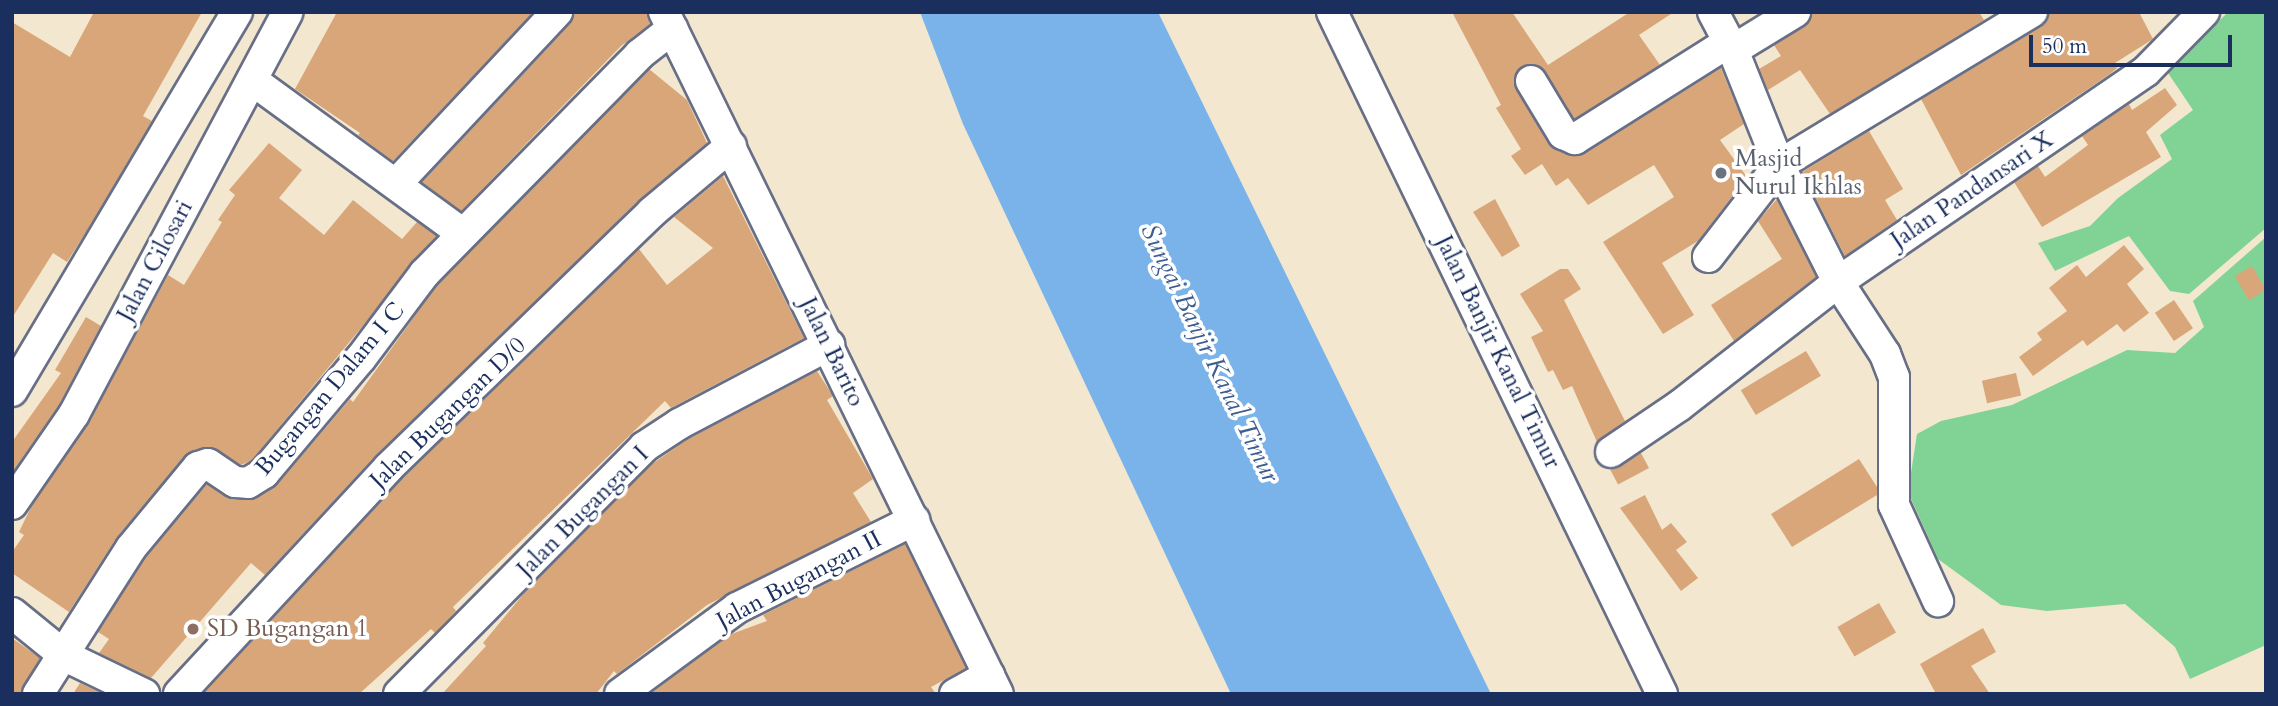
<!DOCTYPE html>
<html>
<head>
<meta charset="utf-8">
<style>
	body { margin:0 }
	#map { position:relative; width:2278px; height:706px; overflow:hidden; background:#f3e7cf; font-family:Cardo,serif }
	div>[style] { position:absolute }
	.green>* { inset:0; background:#81d395 }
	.water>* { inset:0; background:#79b3ea }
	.building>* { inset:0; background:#d9a67a; transform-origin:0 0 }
	.roads { filter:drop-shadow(2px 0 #676f86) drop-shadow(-2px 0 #676f86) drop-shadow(0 2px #676f86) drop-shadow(0 -2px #676f86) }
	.minor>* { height:30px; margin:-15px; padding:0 15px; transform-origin:15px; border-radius:15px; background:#fff }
	.dots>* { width:19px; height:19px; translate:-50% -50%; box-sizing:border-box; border:4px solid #fff; border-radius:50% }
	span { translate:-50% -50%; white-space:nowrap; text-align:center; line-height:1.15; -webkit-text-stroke:7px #fff; paint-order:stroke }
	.worship-label { font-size:24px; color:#5b616d }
	.left { translate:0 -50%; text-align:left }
	.street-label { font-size:24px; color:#1b2f5e }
	.education-label { font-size:24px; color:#785e54 }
	.water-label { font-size:26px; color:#3c5d8f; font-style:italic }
	.frame { position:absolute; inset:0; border:14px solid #1b2f5e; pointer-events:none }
	.scale { position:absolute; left:2029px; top:35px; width:203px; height:32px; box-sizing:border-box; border:4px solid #1b2f5e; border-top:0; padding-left:9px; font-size:21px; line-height:24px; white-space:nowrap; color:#1b2f5e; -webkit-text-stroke:5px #fff; paint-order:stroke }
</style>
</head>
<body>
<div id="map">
	<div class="green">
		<div style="clip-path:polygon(2228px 12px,2266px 12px,2266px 228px,2189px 294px,2170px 291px,2129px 236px,2055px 271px,2038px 243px,2090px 226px,2118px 198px,2172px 159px,2160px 135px,2193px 110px,2168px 73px)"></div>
		<div style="clip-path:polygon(2266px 237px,2266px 645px,2190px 679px,2175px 647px,2125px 604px,2047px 611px,2001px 605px,1938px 559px,1908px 492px,1917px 434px,1941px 421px,2012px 405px,2127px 350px,2175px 353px,2204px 327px,2193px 301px)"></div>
	</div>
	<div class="water">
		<div style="clip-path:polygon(920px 12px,1158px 12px,1491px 694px,1231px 694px,963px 124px)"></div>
	</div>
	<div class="building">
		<div style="clip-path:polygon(94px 12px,202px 12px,143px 116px,152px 121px,88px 229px,67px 262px,53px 253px,12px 318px,12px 22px,70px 57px)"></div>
		<div style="clip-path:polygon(337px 12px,533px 12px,393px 161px,358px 135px,360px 133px,295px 89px)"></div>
		<div style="clip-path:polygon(574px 12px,647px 12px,650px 24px,621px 46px,461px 211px,422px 182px,570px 24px)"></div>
		<div style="clip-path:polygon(1452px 12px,1512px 12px,1548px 65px,1630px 12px,1674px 12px,1639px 35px,1660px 65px,1574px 119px,1540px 66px,1530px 64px,1516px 72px,1516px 89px,1548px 143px,1569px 155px,1584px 154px,1721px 68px,1744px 124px,1720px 140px,1747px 177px,1698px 241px,1662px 263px,1694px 315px,1663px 334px,1603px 242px,1674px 197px,1654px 165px,1588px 205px,1568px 178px,1556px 186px,1542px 164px,1525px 175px,1511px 156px,1521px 149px,1496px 108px,1501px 105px)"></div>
		<div style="clip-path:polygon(1812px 12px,1979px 12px,1984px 20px,1830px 114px,1800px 70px,1768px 90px,1759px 69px,1781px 56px,1774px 45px,1805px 26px)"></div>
		<div style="clip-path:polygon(2049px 12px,2139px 12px,2153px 39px,2115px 63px,2117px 68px,2110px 74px,1961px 175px,1921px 99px,2041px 27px)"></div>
		<div style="clip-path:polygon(649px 69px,687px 100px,707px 143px,646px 194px,376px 455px,265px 575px,251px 563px,151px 678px,99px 653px,109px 639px,98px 632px,145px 558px,207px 484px,226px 497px,247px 500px,277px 485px,350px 399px,353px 402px,437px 285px)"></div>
		<div style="clip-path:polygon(2165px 88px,2177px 105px,2146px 132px,2161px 157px,2042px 227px,2014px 182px,2038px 166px,2045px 177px,2088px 145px,2082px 136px,2129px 104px,2132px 110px)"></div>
		<div style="clip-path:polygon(1869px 131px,1903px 189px,1885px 200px,1897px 220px,1845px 256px,1802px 172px)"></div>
		<div style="clip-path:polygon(269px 143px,302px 170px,279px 198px,324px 235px,353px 200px,402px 239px,417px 222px,437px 236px,252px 460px,241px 465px,210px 447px,185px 456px,117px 537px,69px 612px,12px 573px,12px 552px,24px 535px,19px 532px,32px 505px,89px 422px,168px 275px,184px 285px,222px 222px,218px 220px,235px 195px,229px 190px)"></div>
		<div style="clip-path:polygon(723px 176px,804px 338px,671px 408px,665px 401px,453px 607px,456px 611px,435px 633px,431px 629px,359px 694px,203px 694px,401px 480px,639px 249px,667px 285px,713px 248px,674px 217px)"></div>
		<div style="clip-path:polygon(1495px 199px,1520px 246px,1502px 257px,1473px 212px)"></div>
		<div style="clip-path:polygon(1777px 199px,1816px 277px,1734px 341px,1711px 305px,1782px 259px,1758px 221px)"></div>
		<div style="clip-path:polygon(2124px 245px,2144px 269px,2127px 284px,2149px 313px,2124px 332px,2117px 324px,2087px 346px,2083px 340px,2033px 376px,2019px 357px,2042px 340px,2037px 333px,2067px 311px,2049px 288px,2077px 265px,2086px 277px)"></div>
		<div style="left:2252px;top:266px;width:28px;height:20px;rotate:60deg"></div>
		<div style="clip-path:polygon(1560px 269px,1568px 269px,1581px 289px,1564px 300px,1625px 421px,1597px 442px,1572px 386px,1563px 390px,1553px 370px,1548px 372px,1531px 337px,1543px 331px,1520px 294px)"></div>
		<div style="left:2174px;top:300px;width:34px;height:23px;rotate:56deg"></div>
		<div style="clip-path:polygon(86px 317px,101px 326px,59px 405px,12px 473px,12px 442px,61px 373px,55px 370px)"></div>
		<div style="left:1806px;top:351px;width:29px;height:76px;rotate:59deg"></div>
		<div style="clip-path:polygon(817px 371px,833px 396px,827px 400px,873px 479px,853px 493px,871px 522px,707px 605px,617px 674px,614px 671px,596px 694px,442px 694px,486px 646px,483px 643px,525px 592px,652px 464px,688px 439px)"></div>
		<div style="left:2016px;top:373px;width:23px;height:35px;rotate:77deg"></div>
		<div style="left:1641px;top:453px;width:17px;height:35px;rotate:62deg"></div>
		<div style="clip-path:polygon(1859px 459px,1877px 487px,1877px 495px,1792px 547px,1771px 514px)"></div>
		<div style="clip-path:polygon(1645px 495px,1662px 530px,1671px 523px,1687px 542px,1676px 550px,1698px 578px,1681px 591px,1620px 508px)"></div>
		<div style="clip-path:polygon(905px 544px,966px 668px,931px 687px,936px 694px,650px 694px,729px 635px,767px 621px,763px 615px)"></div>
		<div style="left:1879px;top:603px;width:34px;height:48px;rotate:60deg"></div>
		<div style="clip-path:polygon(1983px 628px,1996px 652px,1971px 666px,1990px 694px,1936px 694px,1920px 664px)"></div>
		<div style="clip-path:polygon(12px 638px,40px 658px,21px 694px,12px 694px)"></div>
		<div style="clip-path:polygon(80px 683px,103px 694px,73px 694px)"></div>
	</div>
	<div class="roads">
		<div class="minor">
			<div style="left:664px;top:12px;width:759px;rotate:63.91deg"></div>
			<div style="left:1332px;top:12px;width:758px;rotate:64.18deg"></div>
			<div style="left:1713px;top:12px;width:43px;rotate:62.2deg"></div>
			<div style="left:1733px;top:50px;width:124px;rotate:68.2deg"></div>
			<div style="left:1779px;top:165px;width:131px;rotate:63.2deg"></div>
			<div style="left:1838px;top:282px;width:86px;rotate:56.9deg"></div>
			<div style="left:1885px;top:354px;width:25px;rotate:69deg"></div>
			<div style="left:1894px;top:377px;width:128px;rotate:90deg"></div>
			<div style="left:1894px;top:505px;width:106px;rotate:65.4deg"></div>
			<div style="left:1733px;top:50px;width:73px;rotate:-31.5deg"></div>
			<div style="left:252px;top:80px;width:260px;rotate:36.1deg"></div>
			<div style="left:1531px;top:81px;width:62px;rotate:58.9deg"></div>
			<div style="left:1563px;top:134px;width:13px;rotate:23deg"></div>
			<div style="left:1575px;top:139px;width:182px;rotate:-32.2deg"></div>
			<div style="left:396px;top:184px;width:236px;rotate:-46.9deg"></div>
			<div style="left:1708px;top:257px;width:116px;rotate:-52.3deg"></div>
			<div style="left:1779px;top:165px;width:296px;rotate:-31.2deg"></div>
			<div style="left:12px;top:391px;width:441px;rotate:-59.3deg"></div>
			<div style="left:1611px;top:452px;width:82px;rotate:-34.1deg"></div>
			<div style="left:1679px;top:406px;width:202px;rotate:-37.9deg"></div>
			<div style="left:1838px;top:282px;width:373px;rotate:-34.4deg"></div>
			<div style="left:2146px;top:71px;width:83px;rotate:-45.5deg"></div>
			<div style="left:12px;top:504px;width:109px;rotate:-55.4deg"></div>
			<div style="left:74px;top:414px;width:455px;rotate:-62deg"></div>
			<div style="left:12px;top:613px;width:68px;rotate:39.1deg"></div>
			<div style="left:65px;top:656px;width:88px;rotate:25.7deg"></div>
			<div style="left:38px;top:694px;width:173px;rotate:-57.5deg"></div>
			<div style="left:131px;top:548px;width:105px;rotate:-50.4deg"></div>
			<div style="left:198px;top:467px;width:10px;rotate:-17deg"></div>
			<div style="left:208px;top:464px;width:32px;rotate:34deg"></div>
			<div style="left:235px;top:482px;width:13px;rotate:4deg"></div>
			<div style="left:248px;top:483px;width:19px;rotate:-32deg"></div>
			<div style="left:264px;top:473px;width:150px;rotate:-49.9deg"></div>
			<div style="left:361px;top:358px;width:105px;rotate:-53.1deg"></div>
			<div style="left:424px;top:274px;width:308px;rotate:-45.5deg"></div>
			<div style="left:640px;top:54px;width:41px;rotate:-38deg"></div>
			<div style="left:179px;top:694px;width:308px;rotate:-47.2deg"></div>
			<div style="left:388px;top:468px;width:368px;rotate:-44.1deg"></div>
			<div style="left:652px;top:212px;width:103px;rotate:-39.9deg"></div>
			<div style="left:399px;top:694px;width:348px;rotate:-45.2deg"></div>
			<div style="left:644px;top:447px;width:42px;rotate:-33.3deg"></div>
			<div style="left:679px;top:424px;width:170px;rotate:-27.8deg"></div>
			<div style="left:620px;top:694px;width:145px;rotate:-36.3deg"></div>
			<div style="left:737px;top:608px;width:198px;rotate:-26.4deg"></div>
			<div style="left:955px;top:694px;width:39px;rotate:-29deg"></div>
		</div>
	</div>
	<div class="dots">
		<div style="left:1721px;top:173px;background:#6b7280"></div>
		<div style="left:193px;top:629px;background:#8d6e63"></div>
	</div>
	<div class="worship-label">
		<span class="left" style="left:1735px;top:173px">Masjid<br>Nurul Ikhlas</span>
	</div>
	<div class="street-label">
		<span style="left:1972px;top:190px;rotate:-34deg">Jalan Pandansari X</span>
		<span style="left:155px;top:261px;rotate:-62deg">Jalan Cilosari</span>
		<span style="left:832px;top:352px;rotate:64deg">Jalan Barito</span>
		<span style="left:1498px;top:352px;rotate:64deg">Jalan Banjir Kanal Timur</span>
		<span style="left:330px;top:389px;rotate:-50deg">Bugangan Dalam I C</span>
		<span style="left:448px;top:413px;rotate:-44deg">Jalan Bugangan D/0</span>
		<span style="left:583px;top:512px;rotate:-45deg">Jalan Bugangan I</span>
		<span style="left:799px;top:580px;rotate:-28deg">Jalan Bugangan II</span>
	</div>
	<div class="education-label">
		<span class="left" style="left:207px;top:629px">SD Bugangan 1</span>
	</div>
	<div class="water-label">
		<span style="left:1210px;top:353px;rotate:64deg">Sungai Banjir Kanal Timur</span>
	</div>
	<div class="frame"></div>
	<div class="scale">50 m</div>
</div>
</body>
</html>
